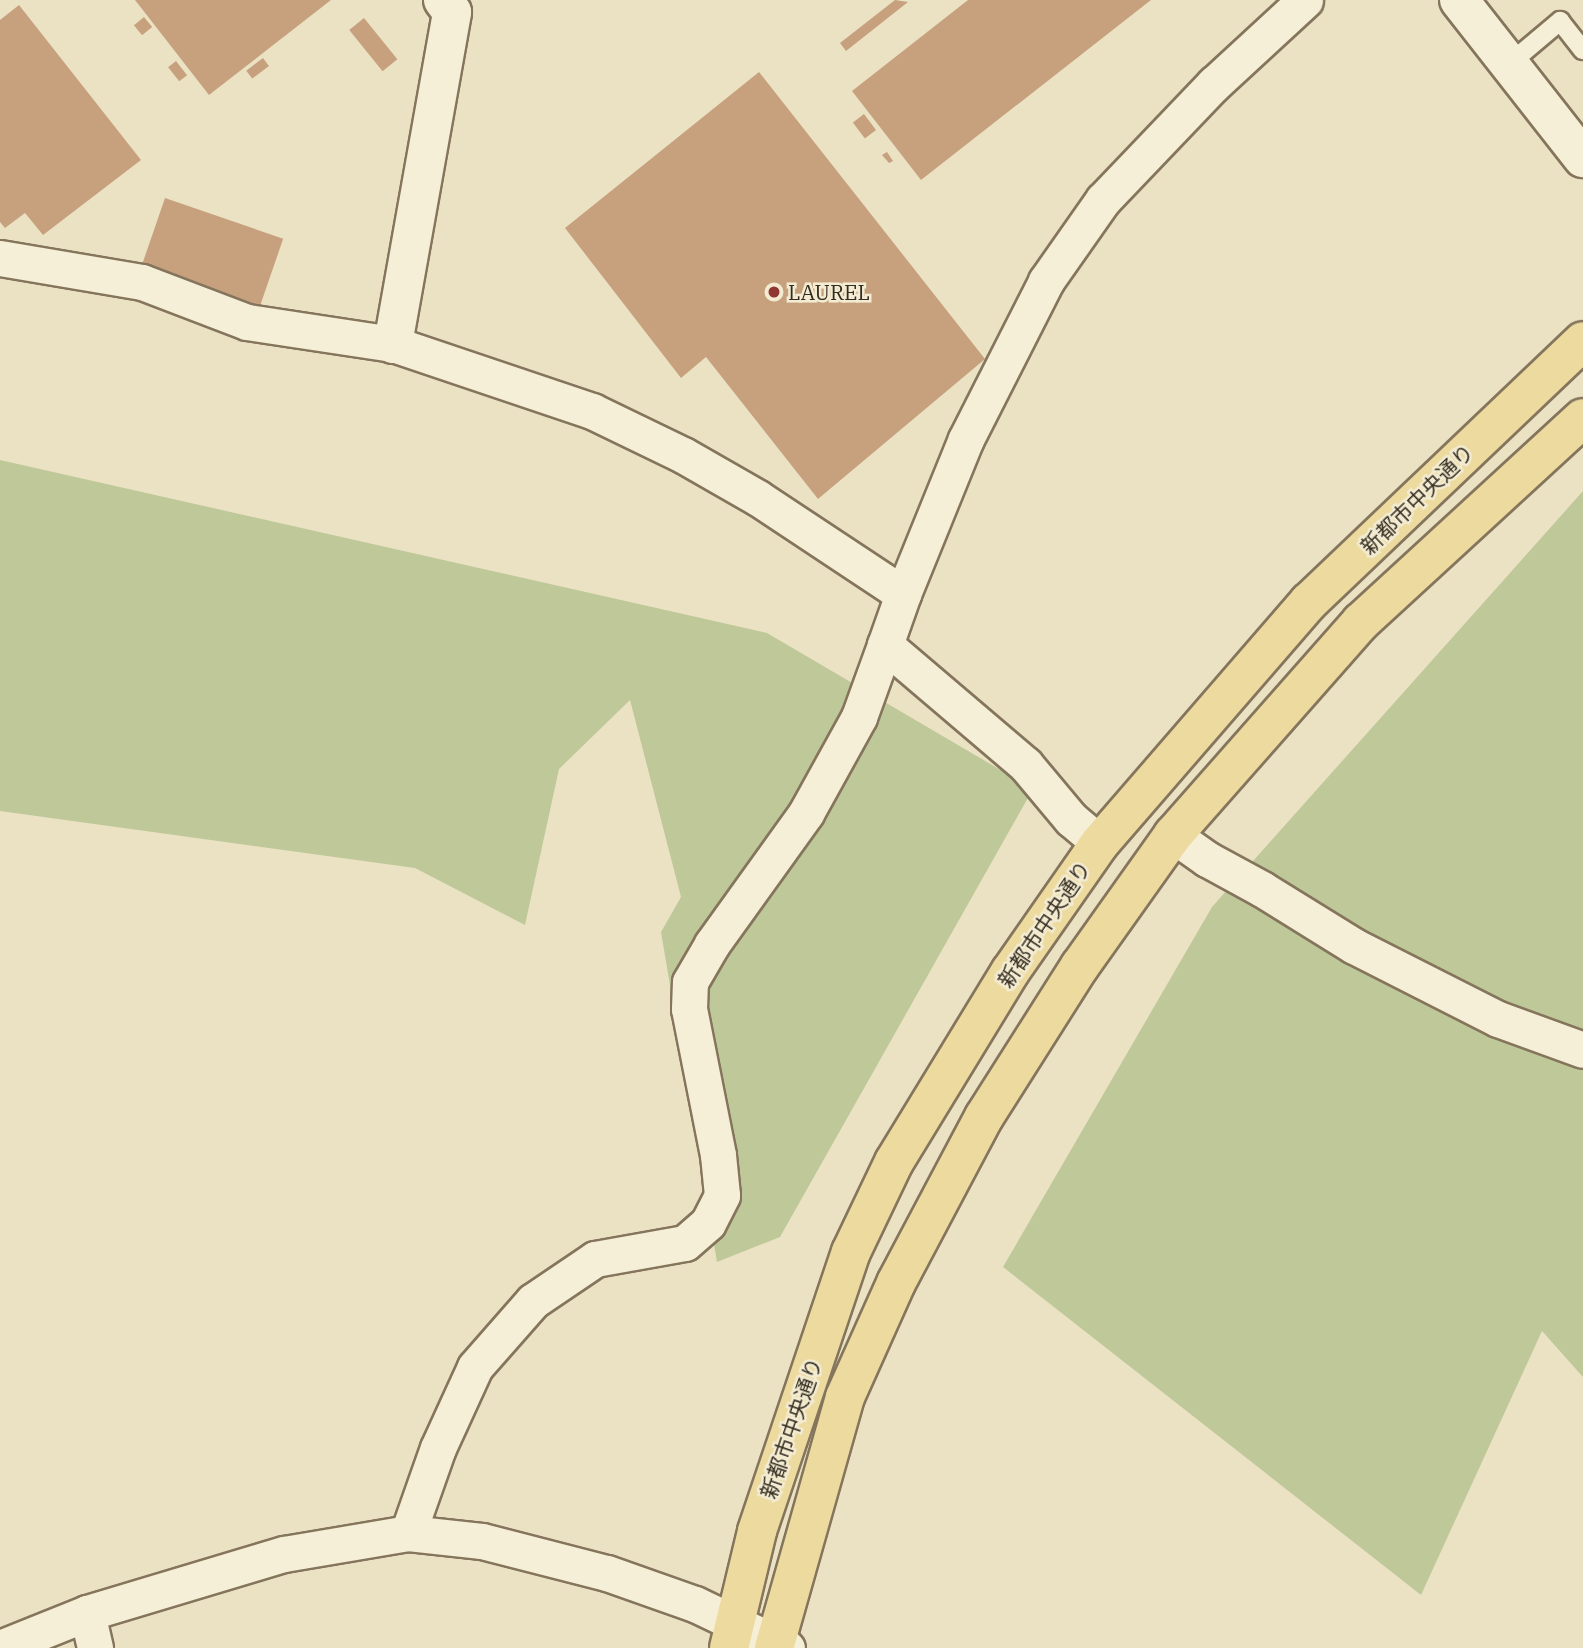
<!DOCTYPE html>
<html>
<head>
<meta charset="utf-8">
<style>
	body { margin:0 }
	#map { position:relative; width:1583px; height:1648px; overflow:hidden; background:#ebe2c4; font-family:"IBM Plex Serif","Noto Sans JP",serif }
	div>[style] { position:absolute }
	.green>* { inset:0; background:#bfc899 }
	.building>* { inset:0; background:#c7a17d; transform-origin:0 0 }
	.roads { filter:drop-shadow(2px 0 #84755c) drop-shadow(-2px 0 #84755c) drop-shadow(0 2px #84755c) drop-shadow(0 -2px #84755c) }
	.service>* { height:18px; margin:-9px; padding:0 9px; transform-origin:9px; border-radius:9px; background:#f6efd7 }
	.minor>* { height:35px; margin:-17.5px; padding:0 17.5px; transform-origin:17.5px; border-radius:17.5px; background:#f6efd7 }
	.tertiary>* { height:38px; margin:-19px; padding:0 19px; transform-origin:19px; border-radius:19px; background:#f6efd7 }
	.primary>* { height:38px; margin:-19px; padding:0 19px; transform-origin:19px; border-radius:19px; background:#ecda9f }
	.dots>* { width:19px; height:19px; translate:-50% -50%; box-sizing:border-box; border:4px solid #f3ecd3; border-radius:50% }
	span { translate:-50% -50%; white-space:nowrap; text-align:center; line-height:1.15; -webkit-text-stroke:5px #f3ecd3; paint-order:stroke }
	.poi-label { font-size:21px; color:#352c1f }
	.left { translate:0 -50%; text-align:left }
	.street-label { font-size:21px; color:#352c1f }
</style>
</head>
<body>
<div id="map">
	<div class="green">
		<div style="clip-path:polygon(0 460px,767px 633px,1033px 789px,780px 1237px,717px 1262px,661px 932px,681px 897px,630px 700px,559px 769px,525px 925px,415px 868px,0 811px)"></div>
		<div style="clip-path:polygon(1583px 491px,1583px 1377px,1542px 1331px,1421px 1595px,1003px 1267px,1212px 907px)"></div>
	</div>
	<div class="building">
		<div style="clip-path:polygon(135px 0,331px 0,209px 95px)"></div>
		<div style="clip-path:polygon(895px 0,908px 2px,846px 51px,840px 43px)"></div>
		<div style="clip-path:polygon(968px 0,1151px 0,921px 180px,852px 91px)"></div>
		<div style="clip-path:polygon(19px 5px,141px 160px,43px 235px,25px 213px,5px 228px,0 222px,0 20px)"></div>
		<div style="left:144px;top:17px;width:13px;height:13px;rotate:51deg"></div>
		<div style="left:364px;top:18px;width:53px;height:19px;rotate:51deg"></div>
		<div style="left:263px;top:58px;width:10px;height:21px;rotate:53deg"></div>
		<div style="left:176px;top:61px;width:18px;height:10px;rotate:52deg"></div>
		<div style="clip-path:polygon(759px 72px,985px 359px,818px 499px,706px 357px,681px 378px,565px 228px)"></div>
		<div style="left:864px;top:114px;width:20px;height:14px;rotate:53deg"></div>
		<div style="clip-path:polygon(887px 152px,893px 161px,889px 163px,882px 155px)"></div>
		<div style="left:165px;top:198px;width:125px;height:72px;rotate:19deg"></div>
	</div>
	<div class="roads">
		<div class="service">
			<div style="left:1509px;top:64px;width:67px;rotate:-40.1deg"></div>
			<div style="left:1560px;top:21px;width:37px;rotate:52deg"></div>
		</div>
		<div class="minor">
			<div style="left:0;top:258px;width:144px;rotate:9.6deg"></div>
			<div style="left:142px;top:282px;width:112px;rotate:20.9deg"></div>
			<div style="left:247px;top:322px;width:148px;rotate:8.6deg"></div>
			<div style="left:393px;top:344px;width:210px;rotate:18.6deg"></div>
			<div style="left:592px;top:411px;width:101px;rotate:25.8deg"></div>
			<div style="left:683px;top:455px;width:86px;rotate:29.8deg"></div>
			<div style="left:758px;top:498px;width:174px;rotate:33.5deg"></div>
			<div style="left:903px;top:594px;width:54px;rotate:109.4deg"></div>
			<div style="left:885px;top:645px;width:184px;rotate:40.4deg"></div>
			<div style="left:1025px;top:764px;width:72px;rotate:50.1deg"></div>
			<div style="left:1071px;top:819px;width:38px;rotate:40deg"></div>
			<div style="left:903px;top:594px;width:167px;rotate:-67.9deg"></div>
			<div style="left:966px;top:439px;width:177px;rotate:-63.1deg"></div>
			<div style="left:1046px;top:281px;width:99px;rotate:-54.9deg"></div>
			<div style="left:1103px;top:200px;width:161px;rotate:-46.3deg"></div>
			<div style="left:1214px;top:84px;width:124px;rotate:-42.7deg"></div>
			<div style="left:1173px;top:835px;width:42px;rotate:35.2deg"></div>
			<div style="left:1207px;top:859px;width:63px;rotate:28.6deg"></div>
			<div style="left:1262px;top:889px;width:108px;rotate:31.8deg"></div>
			<div style="left:1354px;top:946px;width:161px;rotate:26.9deg"></div>
			<div style="left:1498px;top:1019px;width:90px;rotate:20deg"></div>
			<div style="left:408px;top:1533px;width:90px;rotate:-70.6deg"></div>
			<div style="left:438px;top:1448px;width:89px;rotate:-65.4deg"></div>
			<div style="left:475px;top:1367px;width:88px;rotate:-48.7deg"></div>
			<div style="left:533px;top:1301px;width:75px;rotate:-34.1deg"></div>
			<div style="left:595px;top:1259px;width:91px;rotate:-10.1deg"></div>
			<div style="left:685px;top:1243px;width:30px;rotate:-41deg"></div>
			<div style="left:708px;top:1223px;width:31px;rotate:-63deg"></div>
			<div style="left:722px;top:1195px;width:40px;rotate:-95.7deg"></div>
			<div style="left:718px;top:1155px;width:149px;rotate:-101.2deg"></div>
			<div style="left:689px;top:1009px;width:27px;rotate:-88deg"></div>
			<div style="left:690px;top:982px;width:44px;rotate:-59.9deg"></div>
			<div style="left:712px;top:944px;width:161px;rotate:-54.3deg"></div>
			<div style="left:806px;top:813px;width:110px;rotate:-61.1deg"></div>
			<div style="left:859px;top:717px;width:77px;rotate:-70.1deg"></div>
			<div style="left:87px;top:1613px;width:36px;rotate:77deg"></div>
			<div style="left:0;top:1648px;width:94px;rotate:-21.9deg"></div>
			<div style="left:87px;top:1613px;width:206px;rotate:-16.7deg"></div>
			<div style="left:284px;top:1554px;width:126px;rotate:-9.6deg"></div>
			<div style="left:408px;top:1533px;width:74px;rotate:6.2deg"></div>
			<div style="left:482px;top:1541px;width:129px;rotate:14.4deg"></div>
			<div style="left:607px;top:1573px;width:93px;rotate:19.4deg"></div>
			<div style="left:695px;top:1604px;width:102px;rotate:25.6deg"></div>
		</div>
		<div class="tertiary">
			<div style="left:1459px;top:0;width:201px;rotate:51.9deg"></div>
			<div style="left:393px;top:344px;width:337px;rotate:-79.9deg"></div>
			<div style="left:452px;top:12px;width:15px;rotate:-127deg"></div>
		</div>
		<div class="primary">
			<div style="left:729px;top:1648px;width:120px;rotate:-76.5deg"></div>
			<div style="left:757px;top:1531px;width:294px;rotate:-71.4deg"></div>
			<div style="left:851px;top:1252px;width:100px;rotate:-64.5deg"></div>
			<div style="left:894px;top:1162px;width:223px;rotate:-58.6deg"></div>
			<div style="left:1010px;top:972px;width:157px;rotate:-55.1deg"></div>
			<div style="left:1100px;top:843px;width:319px;rotate:-49.1deg"></div>
			<div style="left:1309px;top:602px;width:378px;rotate:-43.6deg"></div>
			<div style="left:774px;top:1648px;width:261px;rotate:-74.2deg"></div>
			<div style="left:845px;top:1397px;width:125px;rotate:-65.9deg"></div>
			<div style="left:896px;top:1283px;width:188px;rotate:-62.1deg"></div>
			<div style="left:984px;top:1117px;width:179px;rotate:-57.6deg"></div>
			<div style="left:1080px;top:966px;width:161px;rotate:-54.6deg"></div>
			<div style="left:1173px;top:835px;width:284px;rotate:-48.6deg"></div>
			<div style="left:1361px;top:622px;width:301px;rotate:-42.6deg"></div>
		</div>
	</div>
	<div class="dots">
		<div style="left:774px;top:292px;background:#8f3730"></div>
	</div>
	<div class="poi-label">
		<span class="left" style="left:788px;top:292px">LAUREL</span>
	</div>
	<div class="street-label">
		<span style="left:1417px;top:499px;rotate:-44deg">新都市中央通り</span>
		<span style="left:1044px;top:924px;rotate:-56deg">新都市中央通り</span>
		<span style="left:791px;top:1428px;rotate:-71deg">新都市中央通り</span>
	</div>
</div>
</body>
</html>
